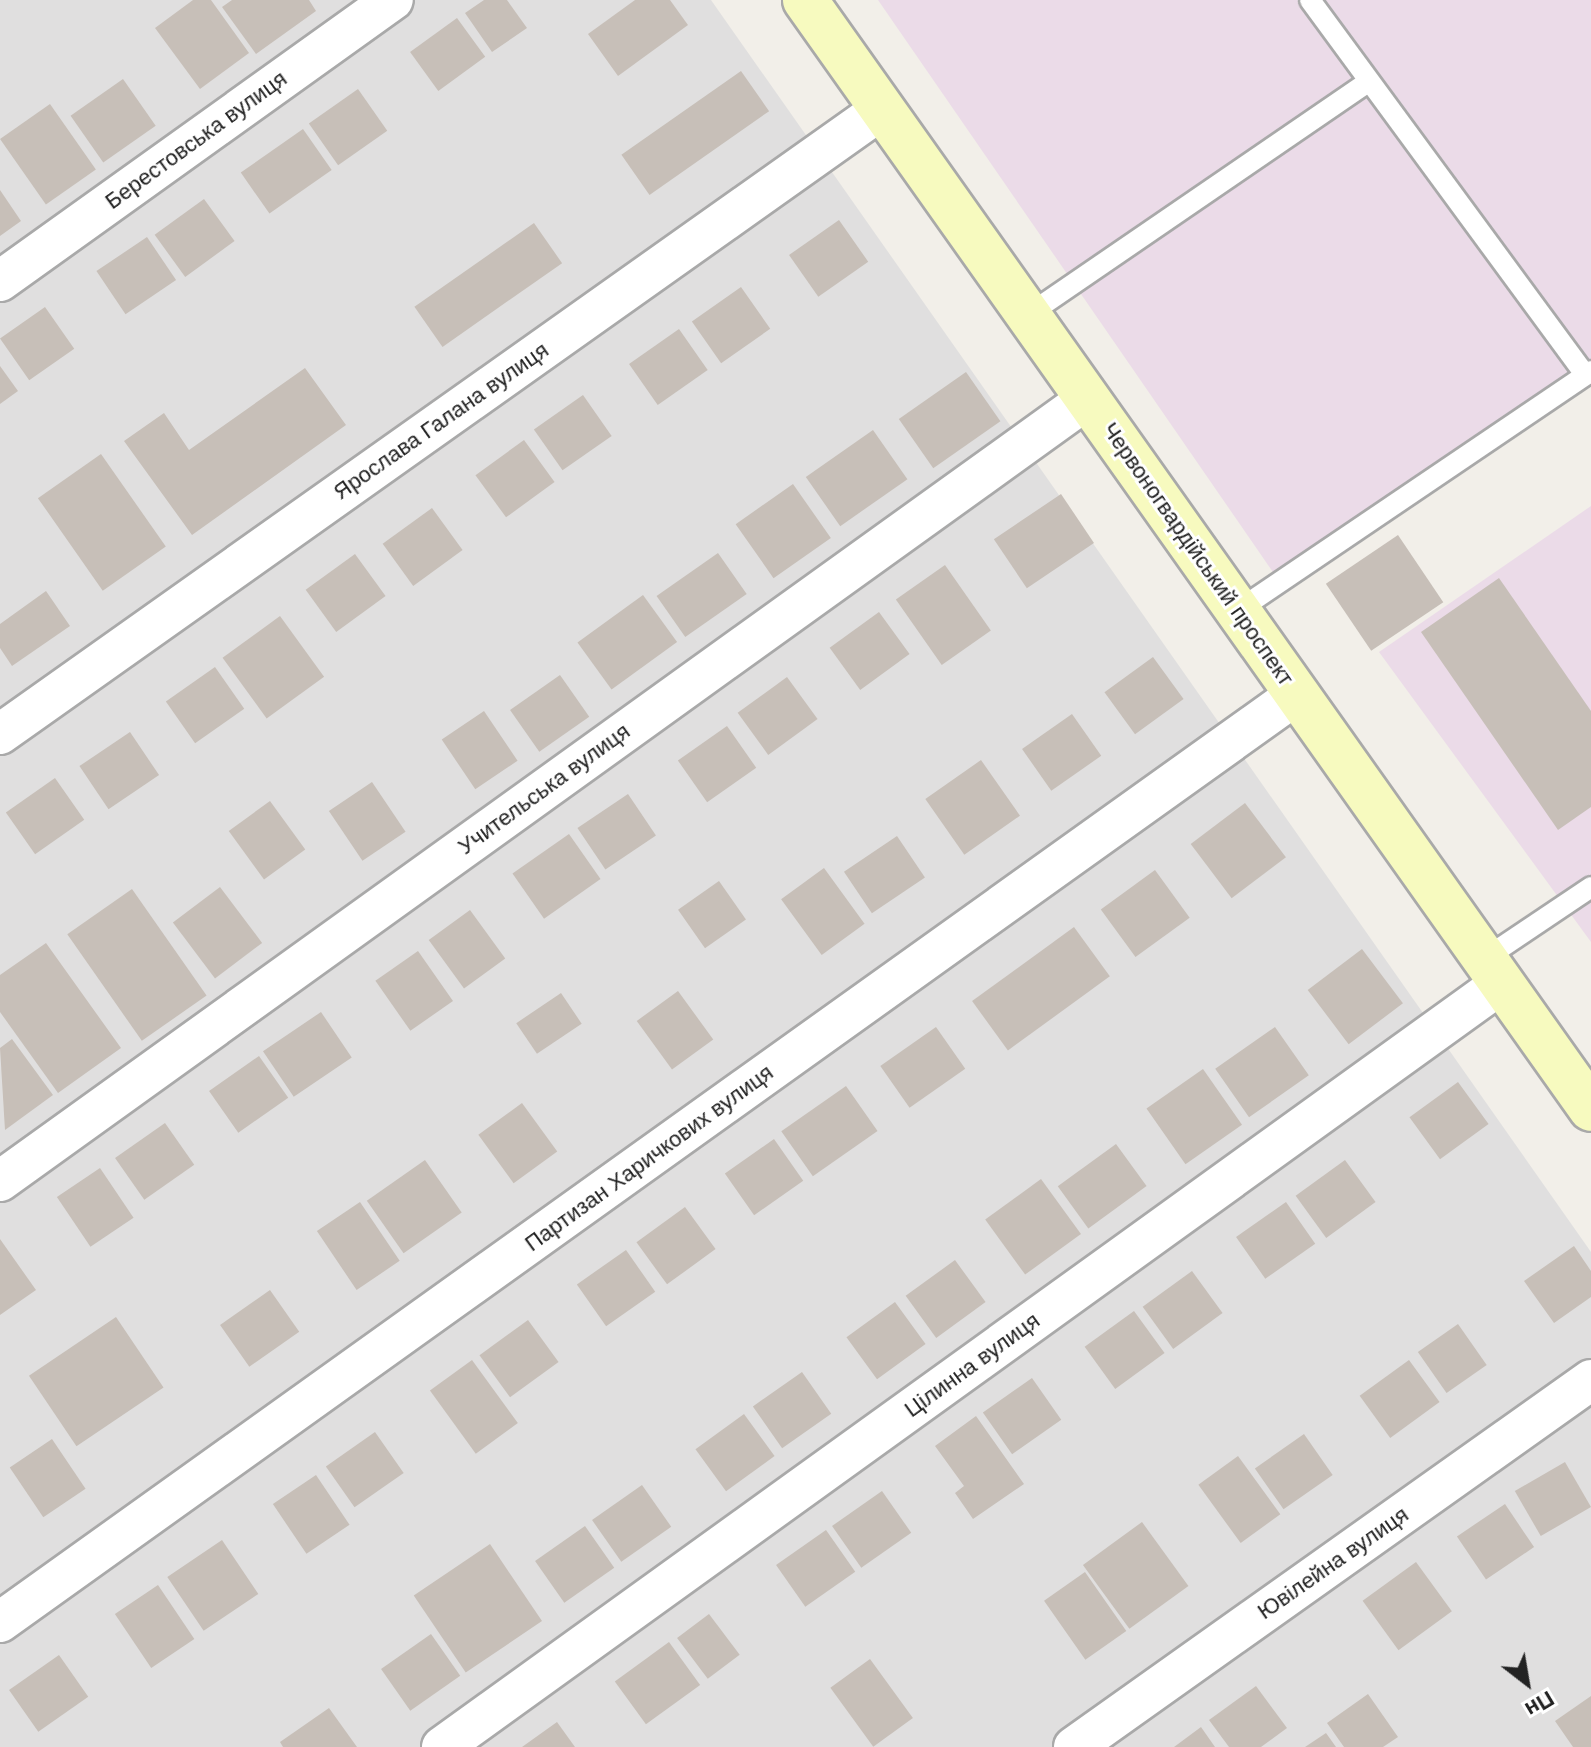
<!DOCTYPE html>
<html>
<head>
<meta charset="utf-8">
<style>
	body { margin:0 }
	#map { position:relative; width:1591px; height:1747px; overflow:hidden; background:#f2efe9; font-family:Helvetica,sans-serif }
	div>[style] { position:absolute }
	.residential>* { inset:0; background:#e0dfdf }
	.industrial>* { inset:0; background:#ebdbe8 }
	.building>* { inset:0; background:#c7bfb8; transform-origin:0 0 }
	.roads { filter:drop-shadow(2px 0 #a9a9a9) drop-shadow(-2px 0 #a9a9a9) drop-shadow(0 2px #a9a9a9) drop-shadow(0 -2px #a9a9a9) }
	.service>* { height:20px; margin:-10px; padding:0 10px; transform-origin:10px; border-radius:10px; background:#fff }
	.minor>* { height:40px; margin:-20px; padding:0 20px; transform-origin:20px; border-radius:20px; background:#fff }
	.secondary>* { height:44px; margin:-22px; padding:0 22px; transform-origin:22px; border-radius:22px; background:#f7fabf }
	span { translate:-50% -50%; white-space:nowrap; text-align:center; line-height:1.15; -webkit-text-stroke:6px #fff; paint-order:stroke }
	.street-label { font-size:22px; color:#222 }
	.north { position:absolute; left:1487px; top:1643px; width:80px; height:80px; -webkit-text-stroke:6px #fff; paint-order:stroke; rotate:149deg; font-size:22px; font-weight:700; line-height:32px; text-align:center; color:#222 }
	.north::after { content:''; display:block; margin:auto; width:28px; height:36px; background:#222; clip-path:polygon(50% 0,100% 100%,50% 72%,0 100%) }
</style>
</head>
<body>
<div id="map">
	<div class="residential">
		<div style="clip-path:polygon(0 0,711px 0,1591px 1252px,1591px 1747px,0 1747px)"></div>
	</div>
	<div class="industrial">
		<div style="clip-path:polygon(878px 0,1591px 0,1591px 381px,1286px 591px)"></div>
		<div style="clip-path:polygon(1591px 506px,1591px 942px,1379px 652px)"></div>
	</div>
	<div class="building">
		<div style="clip-path:polygon(193px 0,211px 0,249px 53px,200px 89px,155px 28px)"></div>
		<div style="clip-path:polygon(232px 0,309px 0,316px 11px,256px 54px,222px 7px)"></div>
		<div style="clip-path:polygon(484px 0,507px 0,527px 28px,492px 52px,465px 13px)"></div>
		<div style="clip-path:polygon(635px 0,670px 0,688px 25px,618px 76px,588px 34px)"></div>
		<div style="left:457px;top:18px;width:48px;height:58px;rotate:54deg"></div>
		<div style="left:741px;top:71px;width:49px;height:146px;rotate:55deg"></div>
		<div style="left:123px;top:79px;width:57px;height:64px;rotate:55deg"></div>
		<div style="left:358px;top:89px;width:51px;height:60px;rotate:55deg"></div>
		<div style="left:50px;top:104px;width:80px;height:61px;rotate:55deg"></div>
		<div style="left:303px;top:129px;width:50px;height:76px;rotate:55deg"></div>
		<div style="clip-path:polygon(0 190px,21px 221px,0 236px)"></div>
		<div style="left:204px;top:199px;width:52px;height:61px;rotate:54deg"></div>
		<div style="left:839px;top:220px;width:51px;height:61px;rotate:55deg"></div>
		<div style="left:534px;top:223px;width:49px;height:146px;rotate:55deg"></div>
		<div style="left:147px;top:237px;width:52px;height:61px;rotate:56deg"></div>
		<div style="left:741px;top:287px;width:51px;height:60px;rotate:55deg"></div>
		<div style="left:45px;top:307px;width:51px;height:55px;rotate:55deg"></div>
		<div style="left:679px;top:329px;width:50px;height:61px;rotate:55deg"></div>
		<div style="clip-path:polygon(0 366px,18px 391px,0 404px)"></div>
		<div style="clip-path:polygon(305px 368px,346px 425px,192px 535px,124px 441px,164px 413px,189px 450px)"></div>
		<div style="left:966px;top:372px;width:60px;height:82px;rotate:55deg"></div>
		<div style="left:583px;top:395px;width:50px;height:60px;rotate:55deg"></div>
		<div style="left:873px;top:430px;width:60px;height:82px;rotate:55deg"></div>
		<div style="left:524px;top:440px;width:52px;height:60px;rotate:54deg"></div>
		<div style="left:101px;top:454px;width:113px;height:77px;rotate:55deg"></div>
		<div style="left:793px;top:484px;width:66px;height:70px;rotate:55deg"></div>
		<div style="left:1061px;top:494px;width:59px;height:81px;rotate:56deg"></div>
		<div style="left:432px;top:508px;width:52px;height:61px;rotate:54deg"></div>
		<div style="left:1398px;top:535px;width:81px;height:87px;rotate:56deg"></div>
		<div style="left:718px;top:553px;width:50px;height:75px;rotate:55deg"></div>
		<div style="left:355px;top:554px;width:52px;height:61px;rotate:54deg"></div>
		<div style="left:945px;top:565px;width:80px;height:60px;rotate:55deg"></div>
		<div style="clip-path:polygon(1499px 578px,1591px 711px,1591px 807px,1558px 830px,1421px 632px)"></div>
		<div style="clip-path:polygon(46px 591px,70px 626px,12px 666px,0 648px,0 624px)"></div>
		<div style="left:643px;top:595px;width:58px;height:81px;rotate:54deg"></div>
		<div style="left:879px;top:612px;width:52px;height:61px;rotate:54deg"></div>
		<div style="left:280px;top:616px;width:75px;height:71px;rotate:54deg"></div>
		<div style="left:1153px;top:657px;width:52px;height:60px;rotate:54deg"></div>
		<div style="left:215px;top:667px;width:51px;height:60px;rotate:55deg"></div>
		<div style="left:560px;top:675px;width:51px;height:61px;rotate:55deg"></div>
		<div style="left:787px;top:677px;width:52px;height:61px;rotate:54deg"></div>
		<div style="left:484px;top:711px;width:60px;height:51px;rotate:56deg"></div>
		<div style="left:1072px;top:714px;width:51px;height:61px;rotate:55deg"></div>
		<div style="left:727px;top:726px;width:51px;height:60px;rotate:55deg"></div>
		<div style="left:130px;top:732px;width:52px;height:61px;rotate:56deg"></div>
		<div style="left:981px;top:760px;width:68px;height:68px;rotate:55deg"></div>
		<div style="left:55px;top:778px;width:51px;height:60px;rotate:55deg"></div>
		<div style="left:372px;top:782px;width:60px;height:52px;rotate:56deg"></div>
		<div style="left:628px;top:794px;width:50px;height:61px;rotate:56deg"></div>
		<div style="left:270px;top:801px;width:60px;height:51px;rotate:54deg"></div>
		<div style="left:1245px;top:803px;width:68px;height:68px;rotate:53deg"></div>
		<div style="left:569px;top:834px;width:55px;height:69px;rotate:55deg"></div>
		<div style="left:897px;top:836px;width:50px;height:64px;rotate:56deg"></div>
		<div style="left:824px;top:868px;width:69px;height:53px;rotate:54deg"></div>
		<div style="left:1155px;top:870px;width:59px;height:67px;rotate:54deg"></div>
		<div style="left:719px;top:881px;width:47px;height:50px;rotate:55deg"></div>
		<div style="left:220px;top:887px;width:70px;height:59px;rotate:53deg"></div>
		<div style="left:132px;top:889px;width:130px;height:79px;rotate:55deg"></div>
		<div style="left:470px;top:910px;width:60px;height:51px;rotate:54deg"></div>
		<div style="left:1074px;top:927px;width:61px;height:126px;rotate:54deg"></div>
		<div style="clip-path:polygon(46px 943px,121px 1048px,58px 1093px,0 1012px,0 975px)"></div>
		<div style="left:1362px;top:949px;width:68px;height:68px;rotate:53deg"></div>
		<div style="left:418px;top:951px;width:61px;height:52px;rotate:55deg"></div>
		<div style="left:678px;top:991px;width:60px;height:51px;rotate:54deg"></div>
		<div style="left:561px;top:993px;width:37px;height:54px;rotate:56deg"></div>
		<div style="left:321px;top:1012px;width:55px;height:70px;rotate:56deg"></div>
		<div style="left:936px;top:1027px;width:51px;height:68px;rotate:55deg"></div>
		<div style="left:1275px;top:1027px;width:59px;height:73px;rotate:55deg"></div>
		<div style="clip-path:polygon(12px 1039px,53px 1095px,5px 1130px,0 1048px)"></div>
		<div style="left:259px;top:1056px;width:51px;height:61px;rotate:55deg"></div>
		<div style="left:1203px;top:1069px;width:68px;height:69px;rotate:55deg"></div>
		<div style="left:1458px;top:1082px;width:52px;height:60px;rotate:54deg"></div>
		<div style="left:846px;top:1086px;width:55px;height:79px;rotate:55deg"></div>
		<div style="left:522px;top:1103px;width:60px;height:54px;rotate:54deg"></div>
		<div style="left:165px;top:1123px;width:51px;height:61px;rotate:55deg"></div>
		<div style="left:774px;top:1139px;width:51px;height:60px;rotate:55deg"></div>
		<div style="left:1116px;top:1144px;width:52px;height:72px;rotate:54deg"></div>
		<div style="left:425px;top:1160px;width:64px;height:71px;rotate:55deg"></div>
		<div style="left:1345px;top:1160px;width:52px;height:61px;rotate:54deg"></div>
		<div style="left:100px;top:1168px;width:60px;height:52px;rotate:56deg"></div>
		<div style="left:1041px;top:1179px;width:68px;height:69px;rotate:54deg"></div>
		<div style="left:360px;top:1202px;width:71px;height:52px;rotate:56deg"></div>
		<div style="left:1286px;top:1202px;width:51px;height:61px;rotate:55deg"></div>
		<div style="left:685px;top:1207px;width:52px;height:60px;rotate:54deg"></div>
		<div style="clip-path:polygon(0 1239px,36px 1290px,0 1315px)"></div>
		<div style="clip-path:polygon(1574px 1246px,1591px 1271px,1591px 1297px,1554px 1323px,1524px 1281px)"></div>
		<div style="left:626px;top:1250px;width:51px;height:60px;rotate:55deg"></div>
		<div style="left:955px;top:1260px;width:52px;height:61px;rotate:54deg"></div>
		<div style="left:1192px;top:1271px;width:52px;height:61px;rotate:54deg"></div>
		<div style="left:270px;top:1290px;width:51px;height:61px;rotate:55deg"></div>
		<div style="left:895px;top:1302px;width:52px;height:60px;rotate:54deg"></div>
		<div style="left:1134px;top:1311px;width:52px;height:61px;rotate:54deg"></div>
		<div style="left:116px;top:1317px;width:85px;height:105px;rotate:56deg"></div>
		<div style="left:528px;top:1320px;width:52px;height:60px;rotate:54deg"></div>
		<div style="left:1458px;top:1324px;width:50px;height:49px;rotate:55deg"></div>
		<div style="left:472px;top:1360px;width:78px;height:52px;rotate:54deg"></div>
		<div style="left:1409px;top:1360px;width:52px;height:61px;rotate:54deg"></div>
		<div style="left:802px;top:1372px;width:51px;height:60px;rotate:55deg"></div>
		<div style="left:1032px;top:1378px;width:51px;height:60px;rotate:55deg"></div>
		<div style="left:744px;top:1414px;width:52px;height:60px;rotate:54deg"></div>
		<div style="clip-path:polygon(976px 1416px,1024px 1484px,973px 1519px,955px 1493px,964px 1486px,935px 1446px)"></div>
		<div style="left:375px;top:1432px;width:50px;height:60px;rotate:55deg"></div>
		<div style="left:1304px;top:1434px;width:50px;height:60px;rotate:55deg"></div>
		<div style="left:52px;top:1439px;width:60px;height:51px;rotate:56deg"></div>
		<div style="left:1238px;top:1456px;width:72px;height:49px;rotate:54deg"></div>
		<div style="left:1565px;top:1462px;width:52px;height:58px;rotate:60deg"></div>
		<div style="left:316px;top:1475px;width:60px;height:52px;rotate:56deg"></div>
		<div style="left:642px;top:1485px;width:51px;height:61px;rotate:55deg"></div>
		<div style="left:882px;top:1491px;width:51px;height:61px;rotate:55deg"></div>
		<div style="left:1505px;top:1504px;width:52px;height:58px;rotate:56deg"></div>
		<div style="left:1142px;top:1522px;width:79px;height:73px;rotate:54deg"></div>
		<div style="left:585px;top:1526px;width:51px;height:61px;rotate:55deg"></div>
		<div style="left:826px;top:1530px;width:51px;height:61px;rotate:55deg"></div>
		<div style="left:222px;top:1540px;width:65px;height:66px;rotate:56deg"></div>
		<div style="left:490px;top:1544px;width:93px;height:92px;rotate:56deg"></div>
		<div style="left:1416px;top:1562px;width:61px;height:66px;rotate:54deg"></div>
		<div style="left:1085px;top:1572px;width:72px;height:50px;rotate:55deg"></div>
		<div style="left:158px;top:1585px;width:65px;height:52px;rotate:56deg"></div>
		<div style="left:709px;top:1614px;width:51px;height:40px;rotate:53deg"></div>
		<div style="left:431px;top:1634px;width:51px;height:61px;rotate:55deg"></div>
		<div style="left:669px;top:1642px;width:53px;height:67px;rotate:54deg"></div>
		<div style="left:59px;top:1655px;width:51px;height:61px;rotate:55deg"></div>
		<div style="left:870px;top:1659px;width:73px;height:49px;rotate:54deg"></div>
		<div style="clip-path:polygon(1256px 1686px,1287px 1728px,1261px 1747px,1229px 1747px,1209px 1720px)"></div>
		<div style="clip-path:polygon(1368px 1694px,1398px 1737px,1383px 1747px,1344px 1747px,1327px 1723px)"></div>
		<div style="clip-path:polygon(1591px 1696px,1591px 1747px,1573px 1747px,1555px 1721px)"></div>
		<div style="clip-path:polygon(329px 1708px,357px 1747px,283px 1747px,280px 1742px)"></div>
		<div style="clip-path:polygon(557px 1722px,575px 1747px,522px 1747px)"></div>
		<div style="clip-path:polygon(1201px 1727px,1215px 1747px,1174px 1747px)"></div>
		<div style="clip-path:polygon(1326px 1733px,1336px 1747px,1305px 1747px)"></div>
	</div>
	<div class="roads">
		<div class="service">
			<div style="left:1310px;top:0;width:465px;rotate:53.7deg"></div>
			<div style="left:1029px;top:314px;width:411px;rotate:-34.4deg"></div>
			<div style="left:1237px;top:611px;width:428px;rotate:-34.1deg"></div>
			<div style="left:1484px;top:959px;width:129px;rotate:-33.9deg"></div>
		</div>
		<div class="minor">
			<div style="left:0;top:281px;width:483px;rotate:-35.6deg"></div>
			<div style="left:0;top:734px;width:1081px;rotate:-35.32deg"></div>
			<div style="left:0;top:1181px;width:1341px;rotate:-35.72deg"></div>
			<div style="left:0;top:1622px;width:1595px;rotate:-35.58deg"></div>
			<div style="left:442px;top:1747px;width:1307px;rotate:-35.78deg"></div>
			<div style="left:1074px;top:1747px;width:634px;rotate:-35.37deg"></div>
		</div>
		<div class="secondary">
			<div style="left:805px;top:0;width:1359px;rotate:54.67deg"></div>
		</div>
	</div>
	<div class="street-label">
		<span style="left:196px;top:140px;rotate:-36deg">Берестовська вулиця</span>
		<span style="left:441px;top:421px;rotate:-35deg">Ярослава Галана вулиця</span>
		<span style="left:1198px;top:554px;rotate:55deg">Червоногвардійський проспект</span>
		<span style="left:544px;top:789px;rotate:-36deg">Учительська вулиця</span>
		<span style="left:649px;top:1158px;rotate:-36deg">Партизан Харичкових вулиця</span>
		<span style="left:972px;top:1365px;rotate:-36deg">Цілинна вулиця</span>
		<span style="left:1333px;top:1563px;rotate:-35deg">Ювілейна вулиця</span>
	</div>
	<div class="north">Пн</div>
</div>
</body>
</html>
